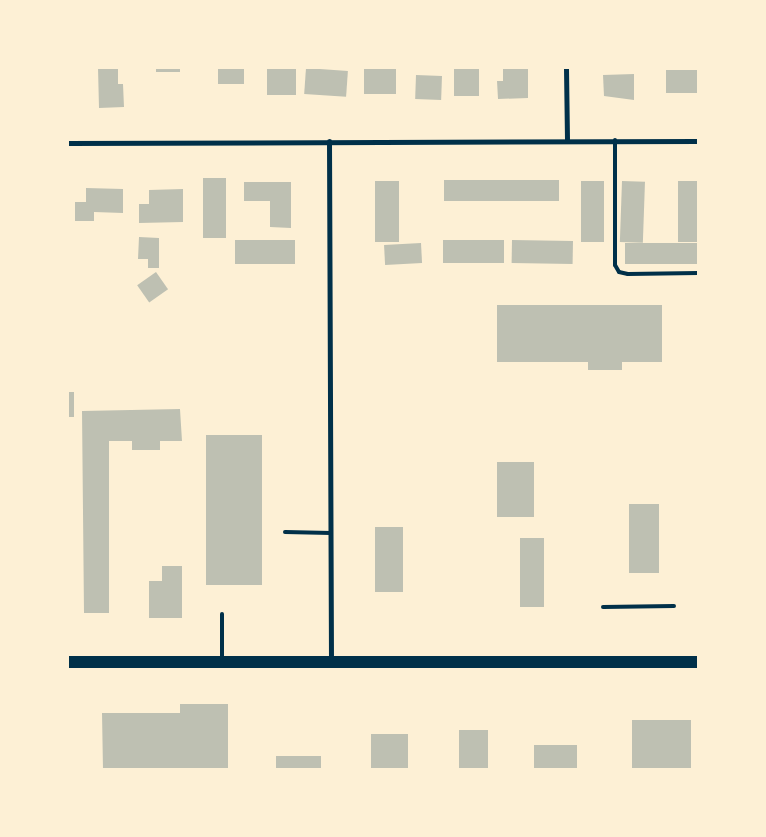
<!DOCTYPE html>
<html>
<head>
<meta charset="utf-8">
<style>
	body { margin:0 }
	#map { position:relative; width:766px; height:837px; overflow:hidden; background:#fdf0d5; font-family:Lora,serif }
	div>[style] { position:absolute }
	.building>* { inset:0; background:#bec0b2; transform-origin:0 0 }
	.service>* { height:4px; margin:-2px; padding:0 2px; transform-origin:2px; border-radius:2px; background:#003049 }
	.minor>* { height:5px; margin:-2.5px; padding:0 2.5px; transform-origin:2.5px; border-radius:2.5px; background:#003049 }
	.primary>* { height:12px; margin:-6px; padding:0 6px; transform-origin:6px; border-radius:6px; background:#003049 }
	span { translate:-50% -50%; white-space:nowrap; text-align:center; line-height:1.15; -webkit-text-stroke:5px #fdf0d5; paint-order:stroke }
	.frame { position:absolute; inset:0; border:69px solid #fdf0d5; pointer-events:none }
</style>
</head>
<body>
<div id="map">
	<div class="building">
		<div style="clip-path:polygon(98px 68px,118px 68px,118px 84px,123px 84px,124px 107px,99px 108px)"></div>
		<div style="left:156px;top:68px;width:24px;height:4px"></div>
		<div style="left:218px;top:68px;width:26px;height:16px"></div>
		<div style="left:306px;top:68px;width:42px;height:26px;rotate:4deg"></div>
		<div style="left:364px;top:68px;width:32px;height:26px"></div>
		<div style="clip-path:polygon(503px 68px,528px 68px,528px 98px,498px 99px,497px 81px,503px 81px)"></div>
		<div style="left:267px;top:69px;width:29px;height:26px"></div>
		<div style="left:454px;top:69px;width:25px;height:27px"></div>
		<div style="left:666px;top:70px;width:32px;height:23px"></div>
		<div style="clip-path:polygon(634px 74px,634px 100px,604px 96px,603px 75px)"></div>
		<div style="left:416px;top:75px;width:26px;height:24px;rotate:2deg"></div>
		<div style="left:203px;top:178px;width:23px;height:60px"></div>
		<div style="left:444px;top:180px;width:115px;height:21px"></div>
		<div style="left:375px;top:181px;width:24px;height:61px"></div>
		<div style="left:581px;top:181px;width:23px;height:61px"></div>
		<div style="left:622px;top:181px;width:23px;height:61px;rotate:2deg"></div>
		<div style="left:678px;top:181px;width:20px;height:61px"></div>
		<div style="clip-path:polygon(244px 182px,291px 182px,291px 228px,270px 227px,270px 201px,244px 201px)"></div>
		<div style="clip-path:polygon(86px 188px,123px 189px,123px 213px,94px 212px,94px 221px,75px 221px,75px 202px,86px 202px)"></div>
		<div style="clip-path:polygon(183px 189px,183px 222px,139px 223px,139px 204px,149px 204px,149px 190px)"></div>
		<div style="clip-path:polygon(139px 237px,159px 238px,159px 268px,148px 268px,148px 259px,138px 259px)"></div>
		<div style="left:235px;top:240px;width:60px;height:24px"></div>
		<div style="left:504px;top:240px;width:23px;height:61px;rotate:90deg"></div>
		<div style="left:512px;top:240px;width:61px;height:23px;rotate:1deg"></div>
		<div style="left:421px;top:243px;width:20px;height:37px;rotate:87deg"></div>
		<div style="left:698px;top:243px;width:21px;height:73px;rotate:90deg"></div>
		<div style="left:156px;top:272px;width:21px;height:23px;rotate:55deg"></div>
		<div style="clip-path:polygon(497px 305px,662px 305px,662px 362px,622px 362px,622px 370px,588px 370px,588px 362px,497px 362px)"></div>
		<div style="left:68px;top:392px;width:6px;height:25px"></div>
		<div style="clip-path:polygon(180px 409px,182px 441px,160px 441px,160px 450px,132px 450px,132px 441px,109px 441px,109px 613px,84px 613px,82px 411px)"></div>
		<div style="left:206px;top:435px;width:56px;height:150px"></div>
		<div style="left:497px;top:462px;width:37px;height:55px"></div>
		<div style="left:629px;top:504px;width:30px;height:69px"></div>
		<div style="left:375px;top:527px;width:28px;height:65px"></div>
		<div style="left:520px;top:538px;width:24px;height:69px"></div>
		<div style="clip-path:polygon(162px 566px,182px 566px,182px 618px,149px 618px,149px 581px,162px 581px)"></div>
		<div style="clip-path:polygon(180px 704px,228px 704px,228px 769px,103px 770px,102px 713px,180px 713px)"></div>
		<div style="left:632px;top:720px;width:59px;height:50px"></div>
		<div style="left:459px;top:730px;width:29px;height:40px"></div>
		<div style="left:371px;top:734px;width:37px;height:35px"></div>
		<div style="left:534px;top:745px;width:43px;height:25px"></div>
		<div style="left:276px;top:756px;width:45px;height:14px"></div>
	</div>
	<div class="service">
		<div style="left:615px;top:140px;width:125px;rotate:90deg"></div>
		<div style="left:615px;top:265px;width:8px;rotate:60deg"></div>
		<div style="left:619px;top:272px;width:9px;rotate:13deg"></div>
		<div style="left:628px;top:274px;width:70px;rotate:-0.8deg"></div>
		<div style="left:285px;top:532px;width:46px;rotate:1.2deg"></div>
		<div style="left:603px;top:607px;width:71px;rotate:-0.8deg"></div>
		<div style="left:222px;top:614px;width:46px;rotate:90deg"></div>
	</div>
	<div class="minor">
		<div style="left:566px;top:68px;width:72px;rotate:89.2deg"></div>
		<div style="left:329px;top:141px;width:521px;rotate:89.78deg"></div>
		<div style="left:68px;top:143px;width:630px;rotate:-0.18deg"></div>
	</div>
	<div class="primary">
		<div style="left:68px;top:662px;width:630px"></div>
	</div>
	<div class="frame"></div>
</div>
</body>
</html>
